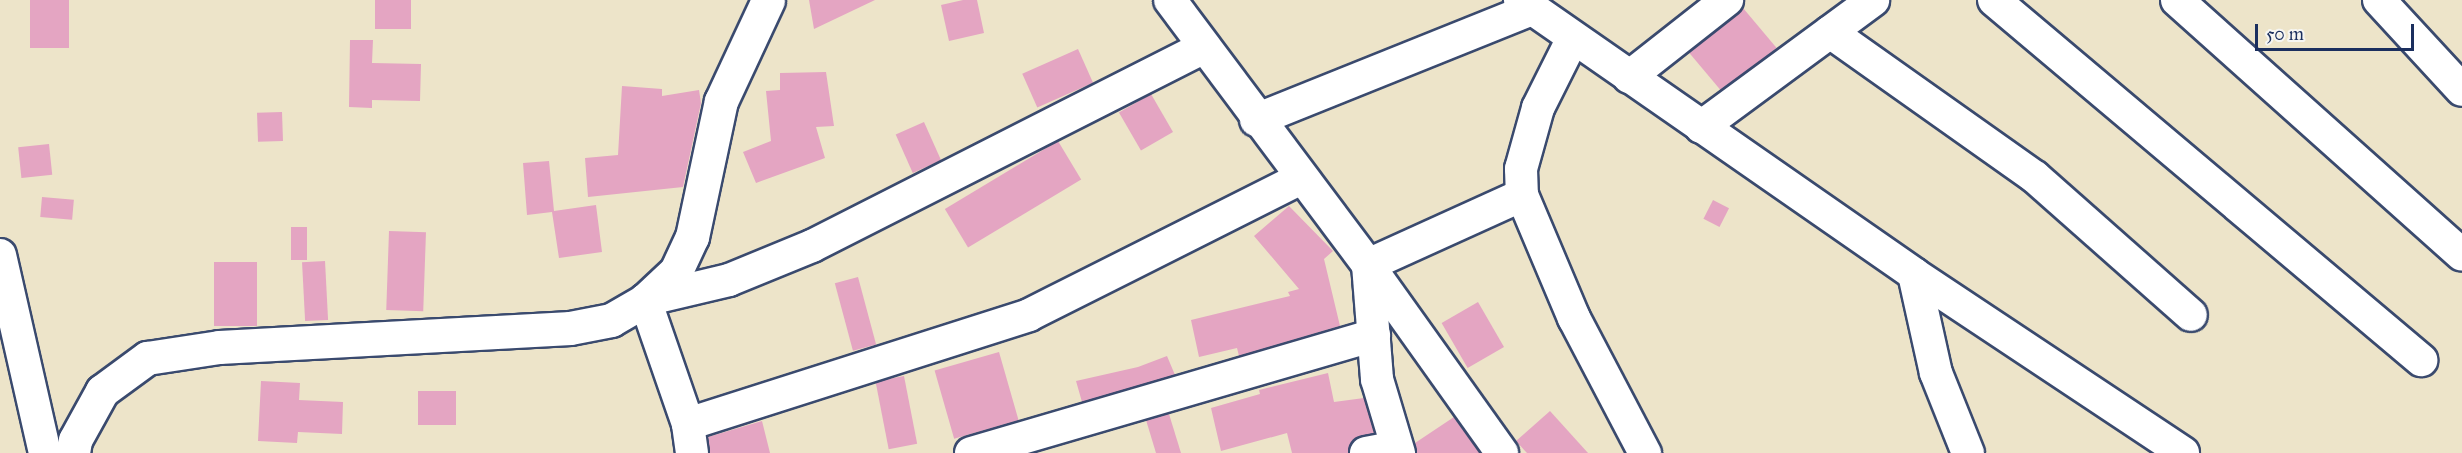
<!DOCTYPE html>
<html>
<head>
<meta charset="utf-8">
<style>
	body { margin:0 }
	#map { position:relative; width:2462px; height:453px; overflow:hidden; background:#ede4c9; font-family:"IM FELL Great Primer",serif }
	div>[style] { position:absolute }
	.building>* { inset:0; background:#e4a5c2; transform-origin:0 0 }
	.roads { filter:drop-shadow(2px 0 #3a4a6e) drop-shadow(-2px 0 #3a4a6e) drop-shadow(0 2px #3a4a6e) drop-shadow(0 -2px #3a4a6e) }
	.minor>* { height:32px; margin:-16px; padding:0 16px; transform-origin:16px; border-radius:16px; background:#fff }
	.major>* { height:33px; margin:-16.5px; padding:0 16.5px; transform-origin:16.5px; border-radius:16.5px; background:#fff }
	span { translate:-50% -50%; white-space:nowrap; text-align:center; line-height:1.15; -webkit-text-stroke:6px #f6f6f2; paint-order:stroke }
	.scale { position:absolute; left:2255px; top:24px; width:159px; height:27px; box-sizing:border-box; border:3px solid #1b2f5e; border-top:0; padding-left:8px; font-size:18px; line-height:21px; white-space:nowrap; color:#1b2f5e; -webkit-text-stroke:4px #f6f6f2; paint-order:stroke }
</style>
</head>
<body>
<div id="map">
	<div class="building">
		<div style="left:30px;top:0;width:39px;height:48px"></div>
		<div style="left:375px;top:0;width:36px;height:29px"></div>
		<div style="clip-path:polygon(809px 0,875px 0,814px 29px)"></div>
		<div style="clip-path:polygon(963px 0,977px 0,984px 33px,949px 41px,941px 5px)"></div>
		<div style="left:1743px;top:8px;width:52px;height:70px;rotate:50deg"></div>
		<div style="clip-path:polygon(350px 40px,373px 40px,372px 63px,421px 64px,420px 101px,372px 100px,372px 108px,349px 107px)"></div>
		<div style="left:1078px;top:49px;width:37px;height:61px;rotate:66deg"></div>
		<div style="clip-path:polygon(826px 72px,834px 126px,816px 127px,825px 158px,756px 183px,743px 152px,771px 141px,766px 91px,780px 90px,780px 73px)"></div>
		<div style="clip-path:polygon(622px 86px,662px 89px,662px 96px,699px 90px,701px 103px,683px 187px,588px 197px,585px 158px,618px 155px)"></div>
		<div style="left:1151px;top:94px;width:44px;height:37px;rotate:60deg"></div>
		<div style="left:282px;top:112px;width:29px;height:25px;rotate:88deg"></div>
		<div style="left:924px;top:122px;width:42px;height:31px;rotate:66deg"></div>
		<div style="left:1058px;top:141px;width:45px;height:132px;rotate:59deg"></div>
		<div style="left:49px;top:144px;width:31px;height:31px;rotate:84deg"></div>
		<div style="clip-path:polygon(549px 161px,554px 211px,596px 205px,602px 252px,559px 258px,552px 212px,527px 215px,523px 163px)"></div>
		<div style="left:42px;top:197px;width:32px;height:20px;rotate:5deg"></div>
		<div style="left:1713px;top:200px;width:18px;height:21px;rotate:27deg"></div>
		<div style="clip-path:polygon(1289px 206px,1333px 251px,1324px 259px,1340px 326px,1239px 356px,1237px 348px,1199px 357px,1191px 320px,1290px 296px,1288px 292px,1299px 289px,1254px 236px)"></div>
		<div style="left:291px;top:227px;width:16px;height:33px"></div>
		<div style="left:389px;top:231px;width:37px;height:79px;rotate:2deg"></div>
		<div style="left:325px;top:261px;width:59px;height:23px;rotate:87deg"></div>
		<div style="left:214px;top:262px;width:43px;height:64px"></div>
		<div style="left:858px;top:277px;width:70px;height:24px;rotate:75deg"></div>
		<div style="left:1478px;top:302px;width:52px;height:42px;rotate:60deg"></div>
		<div style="left:999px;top:352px;width:71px;height:67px;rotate:74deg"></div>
		<div style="clip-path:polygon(1167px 356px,1175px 375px,1082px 402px,1076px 381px,1138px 367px)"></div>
		<div style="clip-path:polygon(1328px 373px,1334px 402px,1364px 398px,1374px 433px,1355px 439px,1348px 453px,1292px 453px,1287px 433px,1221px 451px,1211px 408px,1260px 394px,1259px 390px)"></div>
		<div style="left:904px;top:376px;width:69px;height:29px;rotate:79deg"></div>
		<div style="clip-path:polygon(261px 381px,300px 383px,299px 400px,343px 402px,342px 434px,298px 432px,297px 443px,258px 441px)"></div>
		<div style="left:418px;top:391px;width:38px;height:34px"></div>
		<div style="clip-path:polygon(1550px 411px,1588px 453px,1527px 453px,1516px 441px)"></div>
		<div style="clip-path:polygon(1169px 414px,1181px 453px,1156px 453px,1146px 420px)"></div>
		<div style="clip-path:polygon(1454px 417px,1480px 453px,1416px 453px,1415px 443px)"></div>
		<div style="clip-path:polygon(762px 421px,770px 453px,710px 453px,708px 437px)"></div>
	</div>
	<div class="roads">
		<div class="minor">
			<div style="left:1170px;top:0;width:331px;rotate:53.2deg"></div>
			<div style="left:1368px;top:265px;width:231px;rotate:54.5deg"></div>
			<div style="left:1520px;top:0;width:480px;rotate:34.8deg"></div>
			<div style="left:1914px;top:274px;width:323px;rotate:33.6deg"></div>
			<div style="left:1994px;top:0;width:559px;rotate:40.13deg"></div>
			<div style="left:2177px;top:0;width:382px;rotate:41.8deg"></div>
			<div style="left:2379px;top:0;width:122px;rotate:47.3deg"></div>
			<div style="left:1830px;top:32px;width:251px;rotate:35.3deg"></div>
			<div style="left:2035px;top:177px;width:208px;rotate:41.5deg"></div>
			<div style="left:1573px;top:38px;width:78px;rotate:116.6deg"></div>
			<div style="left:1538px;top:108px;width:63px;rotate:105.6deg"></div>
			<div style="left:1521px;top:169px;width:26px;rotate:88deg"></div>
			<div style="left:1522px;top:195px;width:134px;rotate:67.1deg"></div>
			<div style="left:1574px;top:318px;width:153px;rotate:62.3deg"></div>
			<div style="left:1629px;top:77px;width:125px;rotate:-38.2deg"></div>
			<div style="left:1256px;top:120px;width:297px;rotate:-21.9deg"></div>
			<div style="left:1701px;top:127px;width:214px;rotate:-36.4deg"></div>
			<div style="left:0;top:255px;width:203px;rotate:77.2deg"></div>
			<div style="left:1914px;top:274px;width:101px;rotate:77.5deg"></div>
			<div style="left:1936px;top:373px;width:86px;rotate:68.2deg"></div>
			<div style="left:688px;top:424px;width:358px;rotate:-17.7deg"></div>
			<div style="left:1029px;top:315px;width:305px;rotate:-26.7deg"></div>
			<div style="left:692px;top:453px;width:29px;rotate:-98deg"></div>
			<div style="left:688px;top:424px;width:131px;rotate:-109.1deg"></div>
			<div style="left:645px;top:300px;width:86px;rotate:-13.4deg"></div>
			<div style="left:729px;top:280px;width:90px;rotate:-22.3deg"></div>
			<div style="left:812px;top:246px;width:440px;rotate:-26.9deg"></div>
			<div style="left:971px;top:453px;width:420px;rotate:-16.3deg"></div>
			<div style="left:1366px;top:453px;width:31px;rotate:-11deg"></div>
			<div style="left:1399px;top:453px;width:77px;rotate:-106.6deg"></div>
			<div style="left:1377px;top:379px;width:114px;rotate:-94.5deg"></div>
			<div style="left:1368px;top:265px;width:169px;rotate:-24.4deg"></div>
		</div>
		<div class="major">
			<div style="left:73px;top:453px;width:13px;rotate:-81deg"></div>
			<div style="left:75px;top:440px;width:56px;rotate:-61.1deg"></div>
			<div style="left:102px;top:391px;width:56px;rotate:-36.3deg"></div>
			<div style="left:147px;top:358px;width:73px;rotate:-8.7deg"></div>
			<div style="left:219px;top:347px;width:352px;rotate:-3.1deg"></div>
			<div style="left:570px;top:328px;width:42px;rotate:-11deg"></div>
			<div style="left:611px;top:320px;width:39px;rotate:-30deg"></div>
			<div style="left:645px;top:300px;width:42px;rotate:-43.1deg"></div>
			<div style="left:676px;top:271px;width:38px;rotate:-65deg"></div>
			<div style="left:692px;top:237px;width:139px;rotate:-78deg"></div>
			<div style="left:721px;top:101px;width:111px;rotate:-65deg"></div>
		</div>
	</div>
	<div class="scale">50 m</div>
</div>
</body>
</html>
